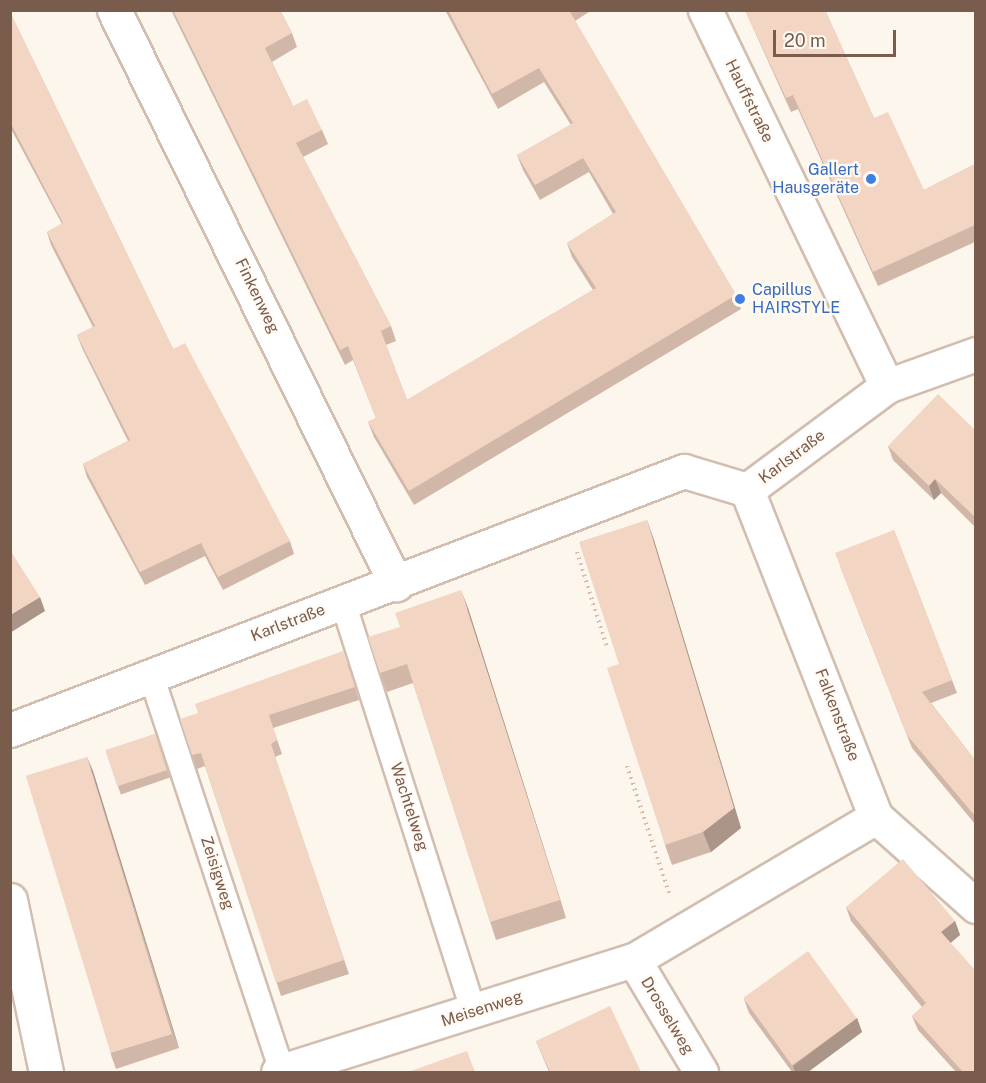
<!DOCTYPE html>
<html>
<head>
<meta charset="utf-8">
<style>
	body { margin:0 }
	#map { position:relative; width:986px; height:1083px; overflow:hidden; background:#fdf6ec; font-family:"Public Sans",sans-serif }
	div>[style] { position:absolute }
	.path>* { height:4px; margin-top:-2px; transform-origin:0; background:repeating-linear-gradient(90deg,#d9b8a5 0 1.5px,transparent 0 6px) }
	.roads { filter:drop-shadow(2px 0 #d1beb0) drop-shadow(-2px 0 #d1beb0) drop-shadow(0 2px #d1beb0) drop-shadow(0 -2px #d1beb0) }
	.lane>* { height:24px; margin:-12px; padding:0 12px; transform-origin:12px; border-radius:12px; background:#fff }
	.street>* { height:33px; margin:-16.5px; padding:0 16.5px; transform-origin:16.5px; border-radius:16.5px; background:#fff }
	.wall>* { inset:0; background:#d1b7a8; transform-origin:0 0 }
	.shaded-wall>* { inset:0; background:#aa9588 }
	.building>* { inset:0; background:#f3d5c3; transform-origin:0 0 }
	.dots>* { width:16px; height:16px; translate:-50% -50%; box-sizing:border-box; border:3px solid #fffaf3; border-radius:50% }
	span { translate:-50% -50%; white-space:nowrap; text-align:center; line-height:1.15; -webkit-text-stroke:4.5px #fffaf3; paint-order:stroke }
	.street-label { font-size:16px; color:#7a5c4d }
	.shop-label { font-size:16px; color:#366cbe }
	.right { translate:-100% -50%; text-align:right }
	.left { translate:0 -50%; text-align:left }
	.frame { position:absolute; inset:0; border:12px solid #7a5c4d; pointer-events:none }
	.scale { position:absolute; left:773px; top:30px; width:123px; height:27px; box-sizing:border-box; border:3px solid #7a5c4d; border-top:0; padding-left:8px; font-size:18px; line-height:21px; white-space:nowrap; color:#7a5c4d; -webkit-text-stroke:4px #fffaf3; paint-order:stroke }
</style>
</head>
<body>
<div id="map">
	<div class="path">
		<div style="left:577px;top:552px;width:101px;rotate:72.6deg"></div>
		<div style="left:627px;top:766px;width:137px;rotate:71.7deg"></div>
	</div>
	<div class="roads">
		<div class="lane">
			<div style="left:343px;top:602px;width:430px;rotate:72.3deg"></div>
			<div style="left:151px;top:675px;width:417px;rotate:71.7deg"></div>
		</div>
		<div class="street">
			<div style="left:114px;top:10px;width:640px;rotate:63.84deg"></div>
			<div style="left:705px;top:10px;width:418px;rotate:64.2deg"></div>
			<div style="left:747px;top:490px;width:352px;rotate:68.5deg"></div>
			<div style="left:876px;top:817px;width:134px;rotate:41.7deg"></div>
			<div style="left:10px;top:730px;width:722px;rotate:-21.02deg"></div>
			<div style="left:684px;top:471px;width:66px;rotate:16.8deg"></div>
			<div style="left:747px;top:490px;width:174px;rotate:-36.6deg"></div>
			<div style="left:887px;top:386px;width:95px;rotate:-19.8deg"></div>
			<div style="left:10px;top:900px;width:176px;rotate:78.2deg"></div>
			<div style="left:634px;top:960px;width:131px;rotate:59.1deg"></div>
			<div style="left:278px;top:1072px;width:373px;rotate:-17.5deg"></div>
			<div style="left:634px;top:960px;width:281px;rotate:-30.6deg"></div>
		</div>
	</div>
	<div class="wall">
		<div style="clip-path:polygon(171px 10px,280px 10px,292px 33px,297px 47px,272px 62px,293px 106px,322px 130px,328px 144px,303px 157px,391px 326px,396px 341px,386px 345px,407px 400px,593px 290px,572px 257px,567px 243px,613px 214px,589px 172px,540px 200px,523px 170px,517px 155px,571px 125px,544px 82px,498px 109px,445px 10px,589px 10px,589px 12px,575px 21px,736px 295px,741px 309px,414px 505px,374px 437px,368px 422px,376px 418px,353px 360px,345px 365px)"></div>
		<div style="clip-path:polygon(745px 10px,825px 10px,874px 118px,924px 190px,975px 164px,975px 242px,878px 286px,798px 109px,791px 112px)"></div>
		<div style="clip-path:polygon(10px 12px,173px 349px,290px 541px,294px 554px,223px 590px,205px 556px,145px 585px,87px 477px,83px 464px,128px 441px,82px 348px,77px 335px,93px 327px,51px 245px,47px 232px,62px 224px,10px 127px)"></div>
		<div style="clip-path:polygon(975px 430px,975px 527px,941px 493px,934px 500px,893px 460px,888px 446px)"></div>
		<div style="clip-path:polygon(894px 530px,957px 693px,931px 703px,975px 760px,975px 824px,912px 748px,840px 566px)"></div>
		<div style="clip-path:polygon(654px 540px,741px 828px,711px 852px,672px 865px,665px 845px,619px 664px)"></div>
		<div style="clip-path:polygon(468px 608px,566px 918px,496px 940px,413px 683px,387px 692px,380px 673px)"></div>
		<div style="clip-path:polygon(348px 664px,359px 700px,273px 728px,282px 754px,275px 757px,349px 974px,281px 996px,205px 766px,197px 769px,192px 755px)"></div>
		<div style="left:155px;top:734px;width:46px;height:52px;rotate:71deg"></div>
		<div style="clip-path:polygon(87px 757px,179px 1048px,116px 1069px,111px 1055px)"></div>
		<div style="clip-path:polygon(846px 907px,955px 921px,960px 935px,951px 943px,975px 1072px,956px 1072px,918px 1030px,912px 1016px,922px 1007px,851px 921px)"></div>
		<div style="clip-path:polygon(744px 999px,857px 1018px,862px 1032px,808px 1072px,792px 1072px,749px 1013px)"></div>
		<div style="clip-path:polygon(536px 1041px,641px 1072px,549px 1072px)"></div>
	</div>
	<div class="shaded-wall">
		<div style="clip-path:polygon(935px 479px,941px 493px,934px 500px,929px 486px)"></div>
		<div style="clip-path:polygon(647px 520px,654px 540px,741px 828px,711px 852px,703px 832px)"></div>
		<div style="clip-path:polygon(461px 590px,468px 608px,566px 918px,560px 900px)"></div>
		<div style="clip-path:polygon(40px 597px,45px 611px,10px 633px,10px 615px)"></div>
		<div style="clip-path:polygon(87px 757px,93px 771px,179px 1048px,174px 1034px)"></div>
		<div style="clip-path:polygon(955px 921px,960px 935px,946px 946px,941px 932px)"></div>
		<div style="clip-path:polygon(857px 1018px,862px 1032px,808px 1072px,795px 1072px,793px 1066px)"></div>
	</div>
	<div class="building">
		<div style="clip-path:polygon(173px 10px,280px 10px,292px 33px,265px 48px,293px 106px,307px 99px,322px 130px,296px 143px,391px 326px,381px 331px,407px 400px,596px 288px,567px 243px,616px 212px,583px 158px,535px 185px,517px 155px,573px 123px,539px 68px,492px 94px,448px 10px,569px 10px,736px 295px,409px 491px,368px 422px,376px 418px,348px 346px,340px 350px)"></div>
		<div style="clip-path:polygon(745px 10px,825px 10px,874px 118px,888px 112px,924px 190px,975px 164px,975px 225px,873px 272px,793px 95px,786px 98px)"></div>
		<div style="clip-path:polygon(10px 12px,173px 349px,185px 343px,290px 541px,218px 577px,201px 543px,140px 572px,83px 464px,130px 440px,77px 335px,95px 326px,47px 232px,63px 223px,10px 122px)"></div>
		<div style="clip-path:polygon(938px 394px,975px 430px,975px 517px,935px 479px,929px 486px,888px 446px)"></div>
		<div style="clip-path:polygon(647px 520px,734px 808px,703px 832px,665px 845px,607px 668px,619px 664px,579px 542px)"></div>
		<div style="clip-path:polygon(894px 530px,952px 680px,922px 692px,975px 760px,975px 816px,907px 735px,835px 553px)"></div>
		<div style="clip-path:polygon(10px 550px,40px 597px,10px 615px)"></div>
		<div style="clip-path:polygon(461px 590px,560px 900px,490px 922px,407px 664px,380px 673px,368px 637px,400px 627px,395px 613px)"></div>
		<div style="clip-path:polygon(343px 651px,355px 687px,269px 715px,277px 740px,271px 744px,344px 960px,276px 983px,201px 753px,192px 755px,180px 719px,198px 713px,195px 704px)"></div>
		<div style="left:155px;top:734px;width:38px;height:52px;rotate:72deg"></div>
		<div style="left:87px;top:757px;width:290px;height:64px;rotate:73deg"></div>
		<div style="clip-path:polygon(903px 859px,955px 921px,941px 932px,975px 970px,975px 1072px,963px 1072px,912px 1016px,926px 1003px,846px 907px)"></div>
		<div style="left:808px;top:951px;width:83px;height:80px;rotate:54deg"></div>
		<div style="clip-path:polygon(610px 1006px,641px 1072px,550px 1072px,536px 1041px)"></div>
		<div style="clip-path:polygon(467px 1051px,475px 1072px,408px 1072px)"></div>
	</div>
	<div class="dots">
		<div style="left:871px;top:179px;background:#3f7fe0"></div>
		<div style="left:740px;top:299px;background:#3f7fe0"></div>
	</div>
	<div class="street-label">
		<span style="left:749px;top:101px;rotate:64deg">Hauffstraße</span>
		<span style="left:257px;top:296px;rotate:64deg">Finkenweg</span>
		<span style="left:792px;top:457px;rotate:-37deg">Karlstraße</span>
		<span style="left:288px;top:623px;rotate:-21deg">Karlstraße</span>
		<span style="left:837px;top:715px;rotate:69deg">Falkenstraße</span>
		<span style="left:409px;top:807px;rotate:72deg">Wachtelweg</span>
		<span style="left:217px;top:873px;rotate:72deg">Zeisigweg</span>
		<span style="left:482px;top:1009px;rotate:-18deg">Meisenweg</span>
		<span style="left:667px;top:1016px;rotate:59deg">Drosselweg</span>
	</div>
	<div class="shop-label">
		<span class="right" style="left:859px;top:179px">Gallert<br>Hausgeräte</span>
		<span class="left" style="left:752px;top:299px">Capillus<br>HAIRSTYLE</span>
	</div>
	<div class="frame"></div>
	<div class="scale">20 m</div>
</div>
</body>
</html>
